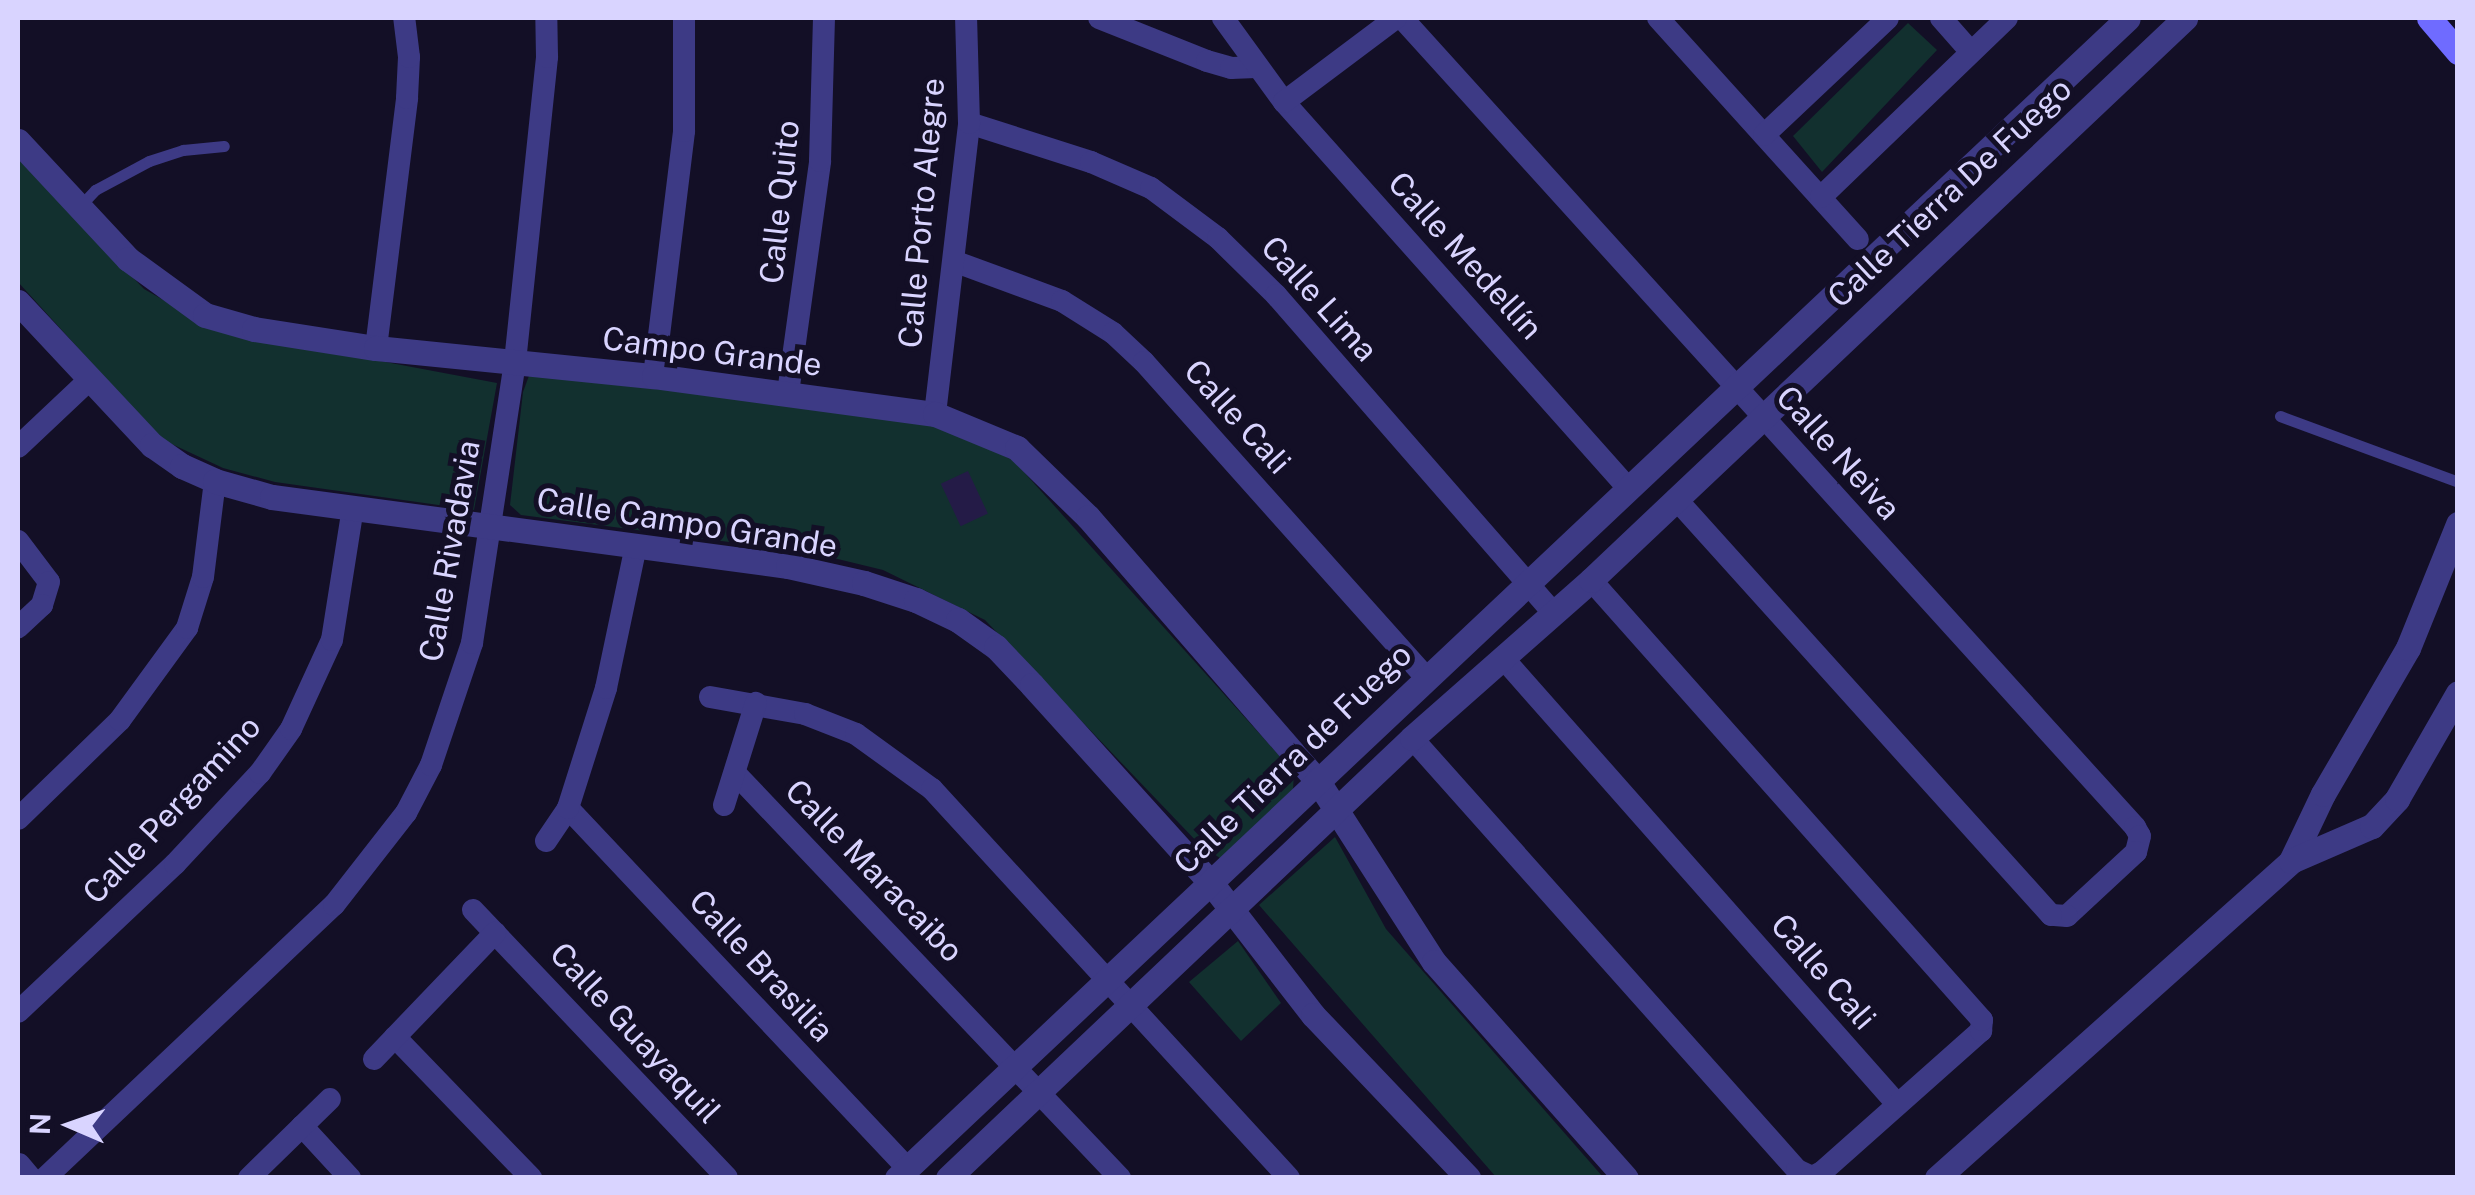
<!DOCTYPE html>
<html>
<head>
<meta charset="utf-8">
<style>
	body { margin:0 }
	#map { position:relative; width:2475px; height:1195px; overflow:hidden; background:#130f26; font-family:"Public Sans",sans-serif }
	div>[style] { position:absolute }
	.green>* { inset:0; background:#12302f }
	.building>* { inset:0; background:#241b47; transform-origin:0 0 }
	.service>* { height:11px; margin:-5.5px; padding:0 5.5px; transform-origin:5.5px; border-radius:5.5px; background:#3d3a85 }
	.minor>* { height:22px; margin:-11px; padding:0 11px; transform-origin:11px; border-radius:11px; background:#3d3a85 }
	.tertiary>* { height:25px; margin:-12.5px; padding:0 12.5px; transform-origin:12.5px; border-radius:12.5px; background:#3d3a85 }
	.secondary>* { height:25px; margin:-12.5px; padding:0 12.5px; transform-origin:12.5px; border-radius:12.5px; background:#6f6bff }
	span { translate:-50% -50%; white-space:nowrap; text-align:center; line-height:1.15; -webkit-text-stroke:10px #130f26; paint-order:stroke }
	.street-label { font-size:32px; color:#d9d4ff }
	.frame { position:absolute; inset:0; border:20px solid #d9d4ff; pointer-events:none }
	.north { position:absolute; left:20px; top:1075px; width:100px; height:100px; -webkit-text-stroke:8px #130f26; paint-order:stroke; rotate:272deg; font-size:28px; font-weight:700; line-height:40px; text-align:center; color:#d9d4ff }
	.north::after { content:''; display:block; margin:auto; width:35px; height:45px; background:#d9d4ff; clip-path:polygon(50% 0,100% 100%,50% 72%,0 100%) }
</style>
</head>
<body>
<div id="map">
	<div class="green">
		<div style="clip-path:polygon(1908px 23px,1937px 50px,1822px 172px,1793px 136px)"></div>
		<div style="clip-path:polygon(18px 159px,144px 289px,216px 330px,497px 383px,474px 510px,275px 482px,223px 468px,161px 439px,18px 282px)"></div>
		<div style="clip-path:polygon(530px 373px,929px 423px,965px 435px,1014px 461px,1294px 772px,1293px 790px,1220px 858px,1200px 845px,985px 620px,883px 570px,813px 553px,521px 515px,510px 505px,523px 392px)"></div>
		<div style="clip-path:polygon(1335px 837px,1386px 929px,1603px 1177px,1496px 1177px,1259px 905px)"></div>
		<div style="clip-path:polygon(1238px 941px,1281px 1003px,1241px 1041px,1189px 982px)"></div>
	</div>
	<div class="building">
		<div style="left:968px;top:471px;width:47px;height:30px;rotate:65deg"></div>
	</div>
	<div class="service">
		<div style="left:81px;top:205px;width:21px;rotate:-47deg"></div>
		<div style="left:95px;top:190px;width:61px;rotate:-28.2deg"></div>
		<div style="left:149px;top:161px;width:36px;rotate:-18deg"></div>
		<div style="left:183px;top:150px;width:41px;rotate:-5.6deg"></div>
		<div style="left:2280px;top:416px;width:190px;rotate:20.3deg"></div>
	</div>
	<div class="minor">
		<div style="left:1099px;top:18px;width:116px;rotate:21.7deg"></div>
		<div style="left:1207px;top:61px;width:25px;rotate:16deg"></div>
		<div style="left:1231px;top:68px;width:25px;rotate:-2deg"></div>
		<div style="left:1223px;top:18px;width:104px;rotate:54deg"></div>
		<div style="left:1284px;top:102px;width:517px;rotate:48.29deg"></div>
		<div style="left:1402px;top:18px;width:1092px;rotate:47.82deg"></div>
		<div style="left:2135px;top:827px;width:10px;rotate:61deg"></div>
		<div style="left:2140px;top:836px;width:16px;rotate:104deg"></div>
		<div style="left:2136px;top:852px;width:94px;rotate:137.2deg"></div>
		<div style="left:2067px;top:916px;width:16px;rotate:-176deg"></div>
		<div style="left:2051px;top:915px;width:560px;rotate:-132.03deg"></div>
		<div style="left:1658px;top:18px;width:298px;rotate:47.9deg"></div>
		<div style="left:1941px;top:18px;width:45px;rotate:48.6deg"></div>
		<div style="left:1284px;top:102px;width:140px;rotate:-36.9deg"></div>
		<div style="left:969px;top:123px;width:128px;rotate:17.7deg"></div>
		<div style="left:1091px;top:162px;width:65px;rotate:23.4deg"></div>
		<div style="left:1151px;top:188px;width:84px;rotate:36.7deg"></div>
		<div style="left:1218px;top:238px;width:81px;rotate:44.5deg"></div>
		<div style="left:1276px;top:295px;width:422px;rotate:48.9deg"></div>
		<div style="left:1764px;top:135px;width:170px;rotate:-43.3deg"></div>
		<div style="left:1821px;top:197px;width:258px;rotate:-43.9deg"></div>
		<div style="left:956px;top:262px;width:113px;rotate:20.2deg"></div>
		<div style="left:1062px;top:301px;width:60px;rotate:32.1deg"></div>
		<div style="left:1113px;top:333px;width:42px;rotate:43.1deg"></div>
		<div style="left:1144px;top:362px;width:423px;rotate:48.2deg"></div>
		<div style="left:376px;top:348px;width:252px;rotate:-82.9deg"></div>
		<div style="left:407px;top:98px;width:41px;rotate:-87.2deg"></div>
		<div style="left:409px;top:57px;width:39px;rotate:-97deg"></div>
		<div style="left:654px;top:376px;width:247px;rotate:-83deg"></div>
		<div style="left:684px;top:131px;width:113px;rotate:-90deg"></div>
		<div style="left:788px;top:393px;width:234px;rotate:-82.1deg"></div>
		<div style="left:820px;top:161px;width:143px;rotate:-88.4deg"></div>
		<div style="left:935px;top:414px;width:293px;rotate:-83.3deg"></div>
		<div style="left:969px;top:123px;width:105px;rotate:-91.6deg"></div>
		<div style="left:18px;top:447px;width:98px;rotate:-43.3deg"></div>
		<div style="left:18px;top:541px;width:51px;rotate:52.9deg"></div>
		<div style="left:49px;top:582px;width:24px;rotate:107deg"></div>
		<div style="left:42px;top:605px;width:33px;rotate:137deg"></div>
		<div style="left:1503px;top:658px;width:595px;rotate:48.54deg"></div>
		<div style="left:710px;top:697px;width:97px;rotate:10.1deg"></div>
		<div style="left:805px;top:714px;width:55px;rotate:21.4deg"></div>
		<div style="left:856px;top:734px;width:94px;rotate:35.9deg"></div>
		<div style="left:932px;top:789px;width:528px;rotate:47.46deg"></div>
		<div style="left:1412px;top:738px;width:579px;rotate:48.29deg"></div>
		<div style="left:1797px;top:1170px;width:17px;rotate:25deg"></div>
		<div style="left:1812px;top:1177px;width:11px;rotate:-27deg"></div>
		<div style="left:1822px;top:1172px;width:213px;rotate:-41.6deg"></div>
		<div style="left:1981px;top:1031px;width:11px;rotate:-85deg"></div>
		<div style="left:1982px;top:1020px;width:589px;rotate:-131.63deg"></div>
		<div style="left:735px;top:773px;width:559px;rotate:46.45deg"></div>
		<div style="left:724px;top:805px;width:107px;rotate:-72.6deg"></div>
		<div style="left:568px;top:808px;width:494px;rotate:46.7deg"></div>
		<div style="left:18px;top:819px;width:142px;rotate:-44.1deg"></div>
		<div style="left:120px;top:720px;width:114px;rotate:-53.9deg"></div>
		<div style="left:187px;top:628px;width:53px;rotate:-72.6deg"></div>
		<div style="left:203px;top:577px;width:97px;rotate:-82.9deg"></div>
		<div style="left:546px;top:841px;width:40px;rotate:-56deg"></div>
		<div style="left:568px;top:808px;width:126px;rotate:-72.4deg"></div>
		<div style="left:606px;top:688px;width:145px;rotate:-78.1deg"></div>
		<div style="left:473px;top:910px;width:369px;rotate:46.5deg"></div>
		<div style="left:18px;top:1012px;width:216px;rotate:-43.3deg"></div>
		<div style="left:175px;top:864px;width:125px;rotate:-47deg"></div>
		<div style="left:260px;top:773px;width:54px;rotate:-54.8deg"></div>
		<div style="left:291px;top:729px;width:98px;rotate:-65.3deg"></div>
		<div style="left:332px;top:640px;width:134px;rotate:-81deg"></div>
		<div style="left:395px;top:1037px;width:196px;rotate:46deg"></div>
		<div style="left:374px;top:1059px;width:175px;rotate:-46.2deg"></div>
		<div style="left:302px;top:1126px;width:71px;rotate:47.3deg"></div>
		<div style="left:45px;top:1178px;width:398px;rotate:-43.4deg"></div>
		<div style="left:334px;top:905px;width:117px;rotate:-52deg"></div>
		<div style="left:406px;top:813px;width:54px;rotate:-62.5deg"></div>
		<div style="left:431px;top:765px;width:129px;rotate:-71.4deg"></div>
		<div style="left:472px;top:643px;width:284px;rotate:-81.3deg"></div>
		<div style="left:515px;top:362px;width:307px;rotate:-84deg"></div>
		<div style="left:547px;top:57px;width:39px;rotate:-91deg"></div>
		<div style="left:249px;top:1178px;width:113px;rotate:-44.3deg"></div>
	</div>
	<div class="tertiary">
		<div style="left:18px;top:141px;width:161px;rotate:47deg"></div>
		<div style="left:128px;top:259px;width:95px;rotate:36deg"></div>
		<div style="left:205px;top:315px;width:51px;rotate:15.9deg"></div>
		<div style="left:254px;top:329px;width:123px;rotate:8.9deg"></div>
		<div style="left:376px;top:348px;width:279px;rotate:5.8deg"></div>
		<div style="left:654px;top:376px;width:284px;rotate:7.7deg"></div>
		<div style="left:935px;top:414px;width:89px;rotate:22.5deg"></div>
		<div style="left:1017px;top:448px;width:99px;rotate:44.2deg"></div>
		<div style="left:1088px;top:517px;width:349px;rotate:49deg"></div>
		<div style="left:1317px;top:780px;width:216px;rotate:57.3deg"></div>
		<div style="left:1434px;top:962px;width:289px;rotate:48.4deg"></div>
		<div style="left:18px;top:302px;width:196px;rotate:46.9deg"></div>
		<div style="left:152px;top:445px;width:37px;rotate:35deg"></div>
		<div style="left:182px;top:466px;width:36px;rotate:24deg"></div>
		<div style="left:215px;top:481px;width:59px;rotate:15.7deg"></div>
		<div style="left:272px;top:497px;width:521px;rotate:7.62deg"></div>
		<div style="left:788px;top:566px;width:78px;rotate:12.6deg"></div>
		<div style="left:864px;top:583px;width:55px;rotate:18.1deg"></div>
		<div style="left:916px;top:600px;width:47px;rotate:25.5deg"></div>
		<div style="left:958px;top:620px;width:47px;rotate:35.4deg"></div>
		<div style="left:996px;top:647px;width:52px;rotate:46.5deg"></div>
		<div style="left:1032px;top:685px;width:267px;rotate:47.9deg"></div>
		<div style="left:1211px;top:883px;width:167px;rotate:52.3deg"></div>
		<div style="left:1313px;top:1015px;width:225px;rotate:46.4deg"></div>
		<div style="left:2291px;top:861px;width:74px;rotate:-64.5deg"></div>
		<div style="left:2323px;top:794px;width:169px;rotate:-59.8deg"></div>
		<div style="left:2408px;top:648px;width:134px;rotate:-68deg"></div>
		<div style="left:18px;top:1165px;width:17px;rotate:50deg"></div>
		<div style="left:897px;top:1178px;width:1691px;rotate:-43.3deg"></div>
		<div style="left:948px;top:1178px;width:639px;rotate:-43.48deg"></div>
		<div style="left:1412px;top:738px;width:239px;rotate:-41.4deg"></div>
		<div style="left:1591px;top:580px;width:818px;rotate:-43.41deg"></div>
		<div style="left:1937px;top:1178px;width:475px;rotate:-41.8deg"></div>
		<div style="left:2291px;top:861px;width:88px;rotate:-23.4deg"></div>
		<div style="left:2372px;top:826px;width:37px;rotate:-47deg"></div>
		<div style="left:2397px;top:799px;width:122px;rotate:-60.1deg"></div>
	</div>
	<div class="secondary">
		<div style="left:2429px;top:18px;width:45px;rotate:49.5deg"></div>
	</div>
	<div class="street-label">
		<span style="left:1950px;top:193px;rotate:-43deg">Calle Tierra De Fuego</span>
		<span style="left:780px;top:202px;rotate:-84deg">Calle Quito</span>
		<span style="left:922px;top:213px;rotate:-85deg">Calle Porto Alegre</span>
		<span style="left:1465px;top:256px;rotate:48deg">Calle Medellín</span>
		<span style="left:1319px;top:299px;rotate:48deg">Calle Lima</span>
		<span style="left:712px;top:352px;rotate:7deg">Campo Grande</span>
		<span style="left:1237px;top:417px;rotate:48deg">Calle Cali</span>
		<span style="left:1838px;top:453px;rotate:48deg">Calle Neiva</span>
		<span style="left:687px;top:523px;rotate:9deg">Calle Campo Grande</span>
		<span style="left:450px;top:551px;rotate:-80deg">Calle Rivadavia</span>
		<span style="left:1293px;top:759px;rotate:-44deg">Calle Tierra de Fuego</span>
		<span style="left:172px;top:810px;rotate:-47deg">Calle Pergamino</span>
		<span style="left:874px;top:871px;rotate:46deg">Calle Maracaibo</span>
		<span style="left:761px;top:966px;rotate:47deg">Calle Brasilia</span>
		<span style="left:1823px;top:972px;rotate:49deg">Calle Cali</span>
		<span style="left:635px;top:1033px;rotate:47deg">Calle Guayaquil</span>
	</div>
	<div class="frame"></div>
	<div class="north">N</div>
</div>
</body>
</html>
